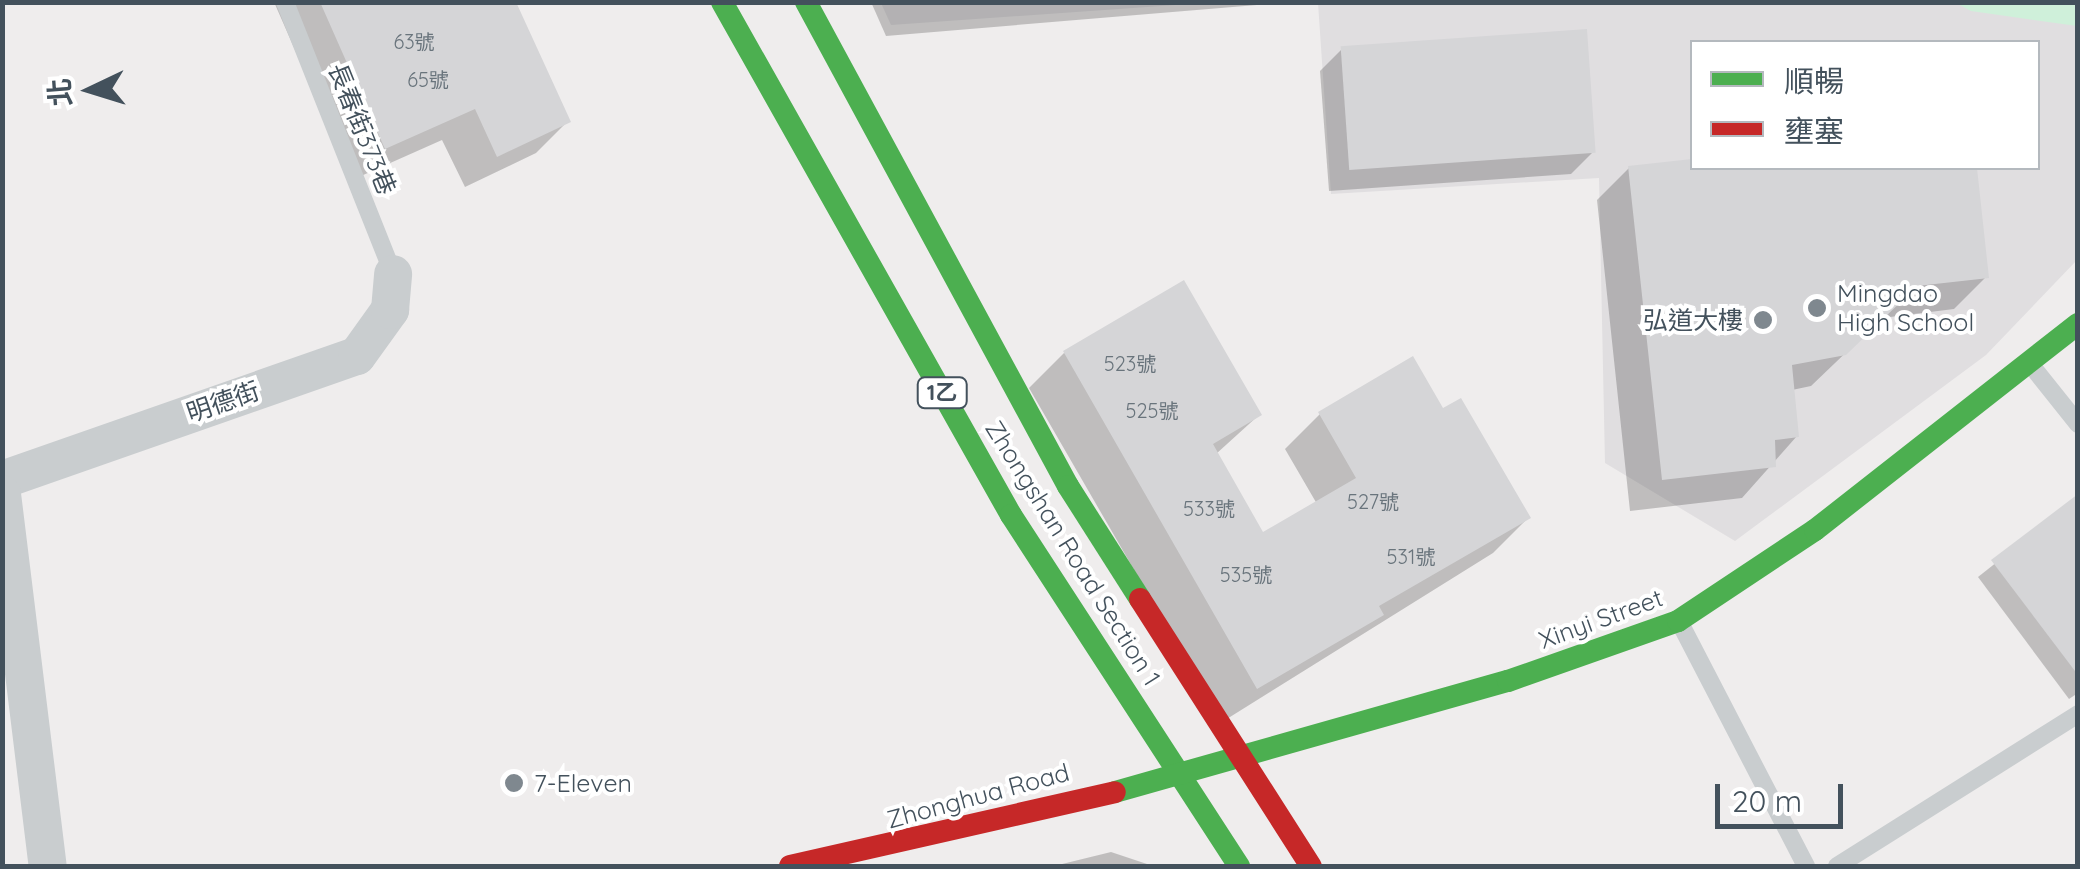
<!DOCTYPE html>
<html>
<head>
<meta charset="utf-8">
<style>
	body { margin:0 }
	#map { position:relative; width:2080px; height:869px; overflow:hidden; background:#efeded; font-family:Quicksand,"Noto Sans TC",sans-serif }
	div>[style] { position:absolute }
	.education>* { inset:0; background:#e0dee0 }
	.green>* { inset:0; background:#cff0da }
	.shadow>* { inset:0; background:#0003 }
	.building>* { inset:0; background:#d5d5d7; transform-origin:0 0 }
	.lane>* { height:18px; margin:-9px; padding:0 9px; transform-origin:9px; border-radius:9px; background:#c9cdcf }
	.street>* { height:38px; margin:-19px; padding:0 19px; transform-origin:19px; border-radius:19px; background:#c9cdcf }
	.fast>* { height:22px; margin:-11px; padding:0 11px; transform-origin:11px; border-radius:11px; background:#4caf50 }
	.jam>* { height:22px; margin:-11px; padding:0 11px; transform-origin:11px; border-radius:11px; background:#c62828 }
	.dots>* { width:28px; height:28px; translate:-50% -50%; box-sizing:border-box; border:5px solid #fff; border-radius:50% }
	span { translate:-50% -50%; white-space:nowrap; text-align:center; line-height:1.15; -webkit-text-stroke:8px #fff; paint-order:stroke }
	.number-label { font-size:20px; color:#69747c }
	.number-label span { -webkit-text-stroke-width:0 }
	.shield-label span { padding:2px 8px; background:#fff; border:2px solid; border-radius:8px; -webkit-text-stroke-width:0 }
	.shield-label { font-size:22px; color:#43515c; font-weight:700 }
	.street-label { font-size:25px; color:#43515c }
	.poi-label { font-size:25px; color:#43515c }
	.left { translate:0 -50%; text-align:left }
	.right { translate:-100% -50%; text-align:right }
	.frame { position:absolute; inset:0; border:5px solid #43515c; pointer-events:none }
	.legend { position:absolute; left:1690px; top:40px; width:350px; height:130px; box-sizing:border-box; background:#fff; border:2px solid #b4b9be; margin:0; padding:12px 18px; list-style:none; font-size:30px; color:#43515c }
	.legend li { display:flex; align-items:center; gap:20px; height:50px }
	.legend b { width:50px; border:2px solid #b4b9be }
	.north { position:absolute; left:40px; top:40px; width:100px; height:100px; -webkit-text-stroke:8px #fff; paint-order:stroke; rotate:266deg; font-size:28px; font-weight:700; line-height:40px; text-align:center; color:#43515c }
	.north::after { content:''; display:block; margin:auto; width:35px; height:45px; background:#43515c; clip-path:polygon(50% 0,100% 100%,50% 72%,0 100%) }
	.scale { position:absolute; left:1715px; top:784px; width:128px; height:45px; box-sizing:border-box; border:5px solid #43515c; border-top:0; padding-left:12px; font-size:30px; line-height:35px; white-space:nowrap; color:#43515c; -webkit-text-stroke:8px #fff; paint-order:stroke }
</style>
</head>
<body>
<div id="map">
	<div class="education">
		<div style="clip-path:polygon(881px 3px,1204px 3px,891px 25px)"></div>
		<div style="clip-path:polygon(evenodd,1318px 3px,2077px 3px,2077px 260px,1986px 355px,1735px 541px,1605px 463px,1599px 178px,1331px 194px,1318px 3px,1692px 42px,2038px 42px,2038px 168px,1692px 168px,1692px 42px)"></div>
	</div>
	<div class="green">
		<div style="clip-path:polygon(1956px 3px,2077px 3px,2077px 26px,1971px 11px)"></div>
	</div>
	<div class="shadow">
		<div style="clip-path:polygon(274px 2px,513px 2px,568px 121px,536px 153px,465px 187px,442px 140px,352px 180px)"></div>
		<div style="clip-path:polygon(871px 2px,1292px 2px,886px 36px)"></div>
		<div style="clip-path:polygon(1342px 49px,1593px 152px,1571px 174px,1329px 191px,1320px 71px)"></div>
		<div style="clip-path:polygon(1692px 162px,1692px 168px,1975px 168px,1986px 277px,1954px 309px,1882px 318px,1811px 386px,1792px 390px,1797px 436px,1742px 498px,1630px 511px,1597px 200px,1629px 168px)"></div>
		<div style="clip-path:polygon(1064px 353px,1259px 415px,1216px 454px,1262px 536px,1317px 504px,1285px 449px,1320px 414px,1442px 411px,1528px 518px,1493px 553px,1222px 722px,1029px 388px)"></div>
		<div style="clip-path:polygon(2078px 498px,2078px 693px,2069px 699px,1978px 577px)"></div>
		<div style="clip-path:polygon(1111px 852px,1153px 866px,1054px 866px)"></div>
	</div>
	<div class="building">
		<div style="clip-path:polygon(320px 2px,516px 2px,571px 122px,497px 157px,475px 109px,385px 149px)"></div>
		<div style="left:1587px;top:29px;width:124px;height:247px;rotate:86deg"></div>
		<div style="clip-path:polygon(1692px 159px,1692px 168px,1977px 168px,1989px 278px,1917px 286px,1846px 355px,1792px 365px,1799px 437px,1775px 440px,1776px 467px,1662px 480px,1628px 166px)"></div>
		<div style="clip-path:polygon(1184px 280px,1262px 415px,1213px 444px,1263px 532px,1356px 478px,1318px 412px,1413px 356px,1443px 408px,1461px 398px,1531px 518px,1379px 606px,1384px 615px,1257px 689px,1063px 351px)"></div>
		<div style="clip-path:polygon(2078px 494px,2078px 675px,1991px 560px)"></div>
	</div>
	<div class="lane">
		<div style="left:285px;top:2px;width:293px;rotate:68.3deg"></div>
		<div style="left:2035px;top:370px;width:69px;rotate:51.5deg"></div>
		<div style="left:1680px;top:623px;width:274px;rotate:62.6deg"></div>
		<div style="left:1837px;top:866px;width:285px;rotate:-32.2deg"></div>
	</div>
	<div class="street">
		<div style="left:2px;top:480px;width:376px;rotate:-19.3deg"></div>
		<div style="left:357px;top:356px;width:57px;rotate:-54.3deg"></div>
		<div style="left:390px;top:310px;width:36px;rotate:-85deg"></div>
		<div style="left:2px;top:494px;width:375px;rotate:83deg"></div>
	</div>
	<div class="fast">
		<div style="left:722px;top:2px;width:589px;rotate:60.61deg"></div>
		<div style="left:1011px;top:515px;width:419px;rotate:57deg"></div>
		<div style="left:806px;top:2px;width:550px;rotate:61.57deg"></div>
		<div style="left:1068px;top:486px;width:134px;rotate:57.5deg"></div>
		<div style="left:1115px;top:792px;width:408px;rotate:-15.8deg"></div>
		<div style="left:1508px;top:681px;width:180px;rotate:-19.4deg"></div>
		<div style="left:1678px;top:621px;width:164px;rotate:-33.6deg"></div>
		<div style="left:1815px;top:530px;width:334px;rotate:-38.1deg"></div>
	</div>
	<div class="jam">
		<div style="left:1140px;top:599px;width:317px;rotate:57.4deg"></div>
		<div style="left:790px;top:866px;width:333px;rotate:-12.8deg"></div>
	</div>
	<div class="dots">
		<div style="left:1817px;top:308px;background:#7f888f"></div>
		<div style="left:1763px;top:320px;background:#7f888f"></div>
		<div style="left:514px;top:783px;background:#7f888f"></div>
	</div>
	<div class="number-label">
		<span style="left:414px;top:41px">63號</span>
		<span style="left:428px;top:79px">65號</span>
		<span style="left:1130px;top:363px">523號</span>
		<span style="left:1152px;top:410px">525號</span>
		<span style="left:1373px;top:501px">527號</span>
		<span style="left:1209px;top:508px">533號</span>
		<span style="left:1411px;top:556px">531號</span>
		<span style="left:1246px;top:574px">535號</span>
	</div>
	<div class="shield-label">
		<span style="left:942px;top:393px">1乙</span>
	</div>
	<div class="street-label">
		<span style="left:362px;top:129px;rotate:68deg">長春街373巷</span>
		<span style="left:223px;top:402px;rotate:-19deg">明德街</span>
		<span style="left:1073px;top:553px;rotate:58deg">Zhongshan Road Section 1</span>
		<span style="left:1601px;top:619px;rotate:-20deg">Xinyi Street</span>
		<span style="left:978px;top:796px;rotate:-15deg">Zhonghua Road</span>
	</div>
	<div class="poi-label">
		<span class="left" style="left:1837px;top:308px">Mingdao<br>High School</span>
		<span class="right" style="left:1743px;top:320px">弘道大樓</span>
		<span class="left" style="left:534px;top:783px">7-Eleven</span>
	</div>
	<div class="frame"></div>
	<ul class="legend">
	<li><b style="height:12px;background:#4caf50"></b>順暢</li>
	<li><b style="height:12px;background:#c62828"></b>壅塞</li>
	</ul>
	<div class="north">北</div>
	<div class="scale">20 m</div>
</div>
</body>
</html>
